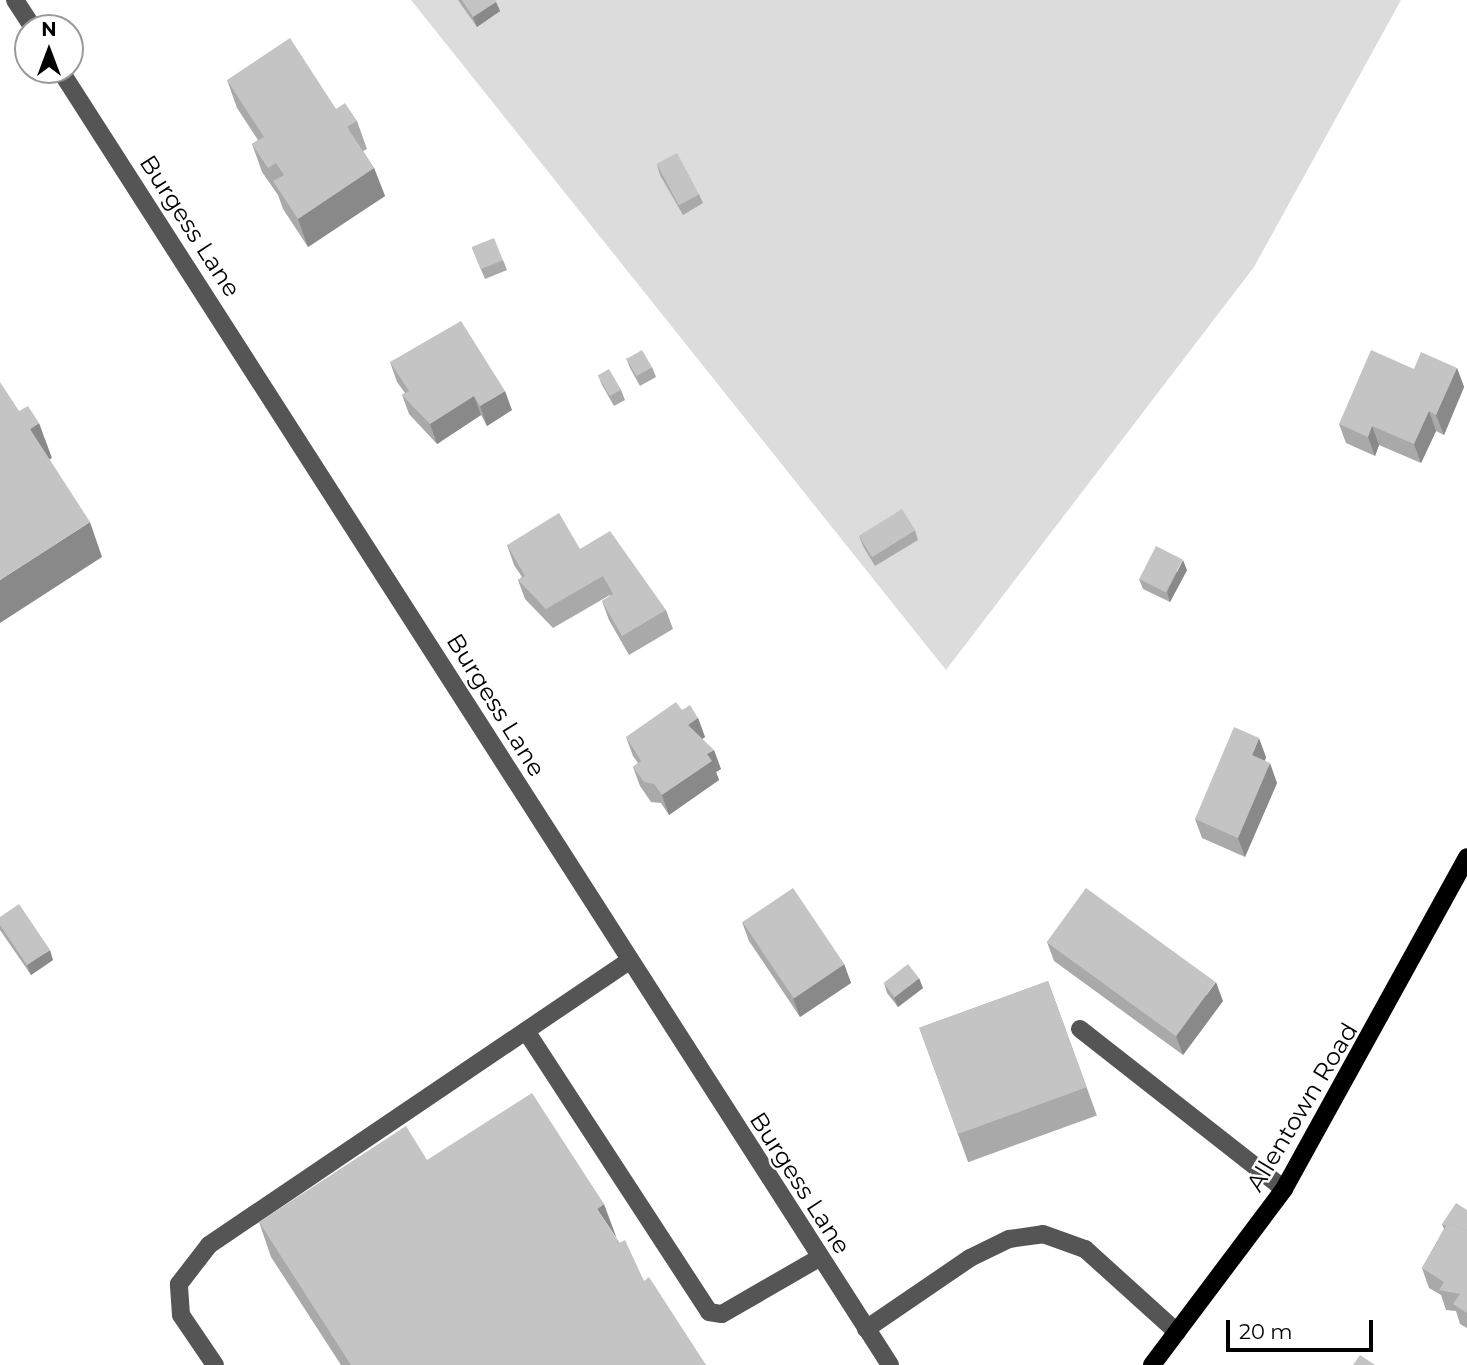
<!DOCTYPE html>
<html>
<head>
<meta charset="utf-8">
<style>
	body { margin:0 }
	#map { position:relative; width:1467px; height:1365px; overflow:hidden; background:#fff; font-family:Montserrat,sans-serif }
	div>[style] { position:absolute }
	.green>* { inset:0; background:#dcdcdc }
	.minor>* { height:18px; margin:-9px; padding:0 9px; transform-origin:9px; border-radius:9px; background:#555 }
	.major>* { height:18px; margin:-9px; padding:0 9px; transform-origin:9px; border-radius:9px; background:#000 }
	.wall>* { inset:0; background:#a9a9a9; transform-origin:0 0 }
	.shaded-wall>* { inset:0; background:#898989 }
	.building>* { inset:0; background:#c4c4c4; transform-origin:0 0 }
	span { translate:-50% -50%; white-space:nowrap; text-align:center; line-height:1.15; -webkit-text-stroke:5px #fff; paint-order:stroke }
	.street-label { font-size:24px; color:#000 }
	.north { position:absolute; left:14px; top:14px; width:70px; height:70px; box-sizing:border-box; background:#fff; border:2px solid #999; border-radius:50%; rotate:0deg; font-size:19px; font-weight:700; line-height:28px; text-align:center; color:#000 }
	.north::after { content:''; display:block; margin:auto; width:24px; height:32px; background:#000; clip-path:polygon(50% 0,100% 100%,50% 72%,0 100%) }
	.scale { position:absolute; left:1226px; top:1320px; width:147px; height:32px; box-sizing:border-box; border:4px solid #000; border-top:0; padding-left:9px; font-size:21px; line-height:24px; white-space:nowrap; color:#000; -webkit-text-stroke:5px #fff; paint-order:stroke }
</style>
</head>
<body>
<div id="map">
	<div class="green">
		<div style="clip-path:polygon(411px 0,1401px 0,1254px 267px,946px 670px)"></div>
	</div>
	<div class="minor">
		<div style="left:15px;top:0;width:33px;rotate:57deg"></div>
		<div style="left:60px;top:70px;width:1538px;rotate:57.34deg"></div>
		<div style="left:1080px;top:1029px;width:259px;rotate:38.1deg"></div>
		<div style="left:526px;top:1031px;width:335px;rotate:56.9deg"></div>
		<div style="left:709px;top:1312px;width:13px;rotate:9deg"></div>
		<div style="left:722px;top:1314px;width:112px;rotate:-30deg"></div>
		<div style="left:866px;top:1329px;width:126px;rotate:-34.3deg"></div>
		<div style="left:970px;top:1258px;width:43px;rotate:-26deg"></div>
		<div style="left:1009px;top:1239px;width:34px;rotate:-8deg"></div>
		<div style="left:1043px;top:1234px;width:45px;rotate:19.7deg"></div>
		<div style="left:1085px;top:1249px;width:124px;rotate:42.1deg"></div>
		<div style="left:215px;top:1365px;width:60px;rotate:-124.2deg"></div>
		<div style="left:181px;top:1315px;width:31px;rotate:-94deg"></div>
		<div style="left:179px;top:1284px;width:49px;rotate:-52.4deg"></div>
		<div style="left:209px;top:1245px;width:507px;rotate:-34.07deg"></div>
	</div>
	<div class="major">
		<div style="left:1152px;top:1365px;width:220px;rotate:-53.1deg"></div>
		<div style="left:1284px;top:1189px;width:379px;rotate:-61.1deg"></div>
	</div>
	<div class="wall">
		<div style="clip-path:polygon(458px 0,495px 0,500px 11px,477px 27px)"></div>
		<div style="clip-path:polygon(227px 80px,336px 109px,357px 121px,367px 149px,363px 151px,374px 168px,385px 196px,308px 247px,283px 209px,278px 195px,262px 172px,252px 144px,258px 140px,237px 108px)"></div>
		<div style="clip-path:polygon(657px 165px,699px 194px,703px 203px,683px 215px,660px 175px)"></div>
		<div style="clip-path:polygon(472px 248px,503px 260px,507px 270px,485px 279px)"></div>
		<div style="clip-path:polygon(626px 358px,652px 367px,656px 377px,640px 386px,630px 368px)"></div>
		<div style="clip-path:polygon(390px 362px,512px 410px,487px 426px,481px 415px,437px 444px,409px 414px,402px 395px,405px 393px,397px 382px)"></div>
		<div style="clip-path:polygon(1457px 368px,1464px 387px,1444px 435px,1436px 431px,1421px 463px,1379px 445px,1375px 456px,1346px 443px,1339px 424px,1414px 369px)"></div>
		<div style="clip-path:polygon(598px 375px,621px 390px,625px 400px,614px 406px,602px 385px)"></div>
		<div style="clip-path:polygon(915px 530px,918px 540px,875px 566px,863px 546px,859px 536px)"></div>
		<div style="clip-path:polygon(507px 545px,580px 549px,666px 610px,673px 629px,629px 655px,609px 620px,602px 601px,610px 596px,610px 595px,553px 628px,525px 599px,518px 580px,522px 577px,514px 565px)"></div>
		<div style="clip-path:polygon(1187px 570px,1170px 602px,1143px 589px,1139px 579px)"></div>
		<div style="clip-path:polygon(682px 710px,698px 718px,705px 737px,702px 739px,721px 769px,716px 772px,719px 780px,669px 815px,661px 803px,651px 802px,640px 786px,633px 767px,638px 763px,633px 756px,626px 737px)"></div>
		<div style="clip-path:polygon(1266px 757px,1265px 761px,1277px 783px,1245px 857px,1202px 838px,1195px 819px)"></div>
		<div style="clip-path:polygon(0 917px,53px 960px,31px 975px,0 930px)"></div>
		<div style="clip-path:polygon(742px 922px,844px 964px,851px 983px,800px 1017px,749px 941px)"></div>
		<div style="clip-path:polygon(1047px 942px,1223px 1001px,1183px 1055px,1054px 961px)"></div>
		<div style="left:1048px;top:981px;width:143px;height:137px;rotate:70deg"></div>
		<div style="clip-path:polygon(884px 983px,923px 988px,898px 1007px,887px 993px)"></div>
		<div style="clip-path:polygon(427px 1160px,617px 1239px,644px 1281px,706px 1365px,341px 1365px,271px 1257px,259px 1222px)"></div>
		<div style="clip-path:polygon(1467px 1210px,1467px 1328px,1460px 1324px,1456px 1311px,1446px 1310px,1441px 1295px,1429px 1288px,1422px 1268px,1444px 1229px,1442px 1224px)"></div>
	</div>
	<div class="shaded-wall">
		<div style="clip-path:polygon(496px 2px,500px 11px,477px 27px,473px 17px)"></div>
		<div style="clip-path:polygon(374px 168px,385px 196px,308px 247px,298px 219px)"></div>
		<div style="clip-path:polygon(1457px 368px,1464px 387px,1444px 435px,1436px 415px)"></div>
		<div style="clip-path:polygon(505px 391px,512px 410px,487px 426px,480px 406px)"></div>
		<div style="clip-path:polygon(474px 396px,481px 415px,437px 444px,430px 424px)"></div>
		<div style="clip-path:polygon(1429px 411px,1436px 431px,1421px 463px,1414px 444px)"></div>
		<div style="clip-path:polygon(39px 423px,52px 458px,42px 464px,30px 429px)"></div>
		<div style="clip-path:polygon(1372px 426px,1379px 445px,1375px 456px,1368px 437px)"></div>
		<div style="clip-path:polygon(90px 522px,102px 557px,0 623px,0 580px)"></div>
		<div style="clip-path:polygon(1183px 560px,1187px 570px,1170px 602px,1167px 592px)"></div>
		<div style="clip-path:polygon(698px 718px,705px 737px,695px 744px,688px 725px)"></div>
		<div style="clip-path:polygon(1259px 738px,1266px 757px,1259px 775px,1252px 755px)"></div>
		<div style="clip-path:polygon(714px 750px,721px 769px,716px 772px,719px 780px,669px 815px,662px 795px,707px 754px)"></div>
		<div style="clip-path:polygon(1270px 763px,1277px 783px,1245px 857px,1238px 838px)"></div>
		<div style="clip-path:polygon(50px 950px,53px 960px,31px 975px,27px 965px)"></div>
		<div style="clip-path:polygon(844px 964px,851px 983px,800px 1017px,793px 998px)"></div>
		<div style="clip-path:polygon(919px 978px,923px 988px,898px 1007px,894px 998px)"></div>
		<div style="clip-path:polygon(1216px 982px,1223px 1001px,1183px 1055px,1176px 1036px)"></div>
		<div style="clip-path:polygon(604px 1204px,617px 1239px,597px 1209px)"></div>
	</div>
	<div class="building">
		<div style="clip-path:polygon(462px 0,495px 0,496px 2px,473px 17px)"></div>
		<div style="clip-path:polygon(290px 38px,336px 109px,345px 103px,357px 121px,347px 127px,374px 168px,298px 219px,273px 181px,284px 175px,276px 163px,268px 168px,252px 144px,264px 137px,227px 80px)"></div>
		<div style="left:677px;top:153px;width:47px;height:23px;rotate:62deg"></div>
		<div style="left:494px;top:238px;width:24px;height:24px;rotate:68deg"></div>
		<div style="clip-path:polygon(461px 321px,505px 391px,480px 406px,474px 396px,430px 424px,402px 395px,409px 391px,390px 362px)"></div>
		<div style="left:642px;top:350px;width:20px;height:18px;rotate:60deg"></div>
		<div style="clip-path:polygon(1371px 350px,1414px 369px,1421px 352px,1457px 368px,1436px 415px,1429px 411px,1414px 444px,1372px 426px,1368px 437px,1339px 424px)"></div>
		<div style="left:609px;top:369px;width:24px;height:13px;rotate:60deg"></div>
		<div style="clip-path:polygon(0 382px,19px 411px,28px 406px,39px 423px,30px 429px,90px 522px,0 580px)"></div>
		<div style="left:902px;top:509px;width:25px;height:51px;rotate:58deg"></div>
		<div style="clip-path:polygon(559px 513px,580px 549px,610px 531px,666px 610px,622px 636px,602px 601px,613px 594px,603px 576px,546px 609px,518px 580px,525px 576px,507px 545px)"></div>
		<div style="left:1156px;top:546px;width:30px;height:37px;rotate:27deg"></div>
		<div style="clip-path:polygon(676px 702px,682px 710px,690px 705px,698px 718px,688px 725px,714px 750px,707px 754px,712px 761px,662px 795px,654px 784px,644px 782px,633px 767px,641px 761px,626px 737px)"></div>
		<div style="clip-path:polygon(1234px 727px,1259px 738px,1252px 755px,1270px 763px,1238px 838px,1195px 819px)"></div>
		<div style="left:793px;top:888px;width:92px;height:61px;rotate:56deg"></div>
		<div style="left:1086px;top:888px;width:160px;height:67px;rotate:36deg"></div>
		<div style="clip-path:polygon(19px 904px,50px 950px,27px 965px,0 925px,0 917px)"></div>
		<div style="left:908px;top:964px;width:18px;height:31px;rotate:52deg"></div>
		<div style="left:1048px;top:981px;width:113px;height:137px;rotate:70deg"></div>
		<div style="clip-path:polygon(532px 1093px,604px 1204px,597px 1209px,619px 1243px,625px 1240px,644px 1281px,649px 1277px,706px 1365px,351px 1365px,259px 1222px,406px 1126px,427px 1160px)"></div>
		<div style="clip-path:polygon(1456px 1203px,1467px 1210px,1467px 1230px,1448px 1223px,1446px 1226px,1442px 1224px)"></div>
		<div style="clip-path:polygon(1448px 1223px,1467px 1230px,1467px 1313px,1453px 1304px,1460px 1294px,1439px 1290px,1444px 1282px,1422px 1268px)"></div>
		<div style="clip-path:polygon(1360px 1355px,1375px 1365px,1353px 1365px)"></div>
	</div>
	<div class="street-label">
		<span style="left:190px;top:226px;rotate:57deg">Burgess Lane</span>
		<span style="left:496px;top:705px;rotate:58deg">Burgess Lane</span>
		<span style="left:1302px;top:1107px;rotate:-59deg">Allentown Road</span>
		<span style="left:800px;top:1183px;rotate:57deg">Burgess Lane</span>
	</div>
	<div class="north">N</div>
	<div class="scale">20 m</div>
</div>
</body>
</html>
